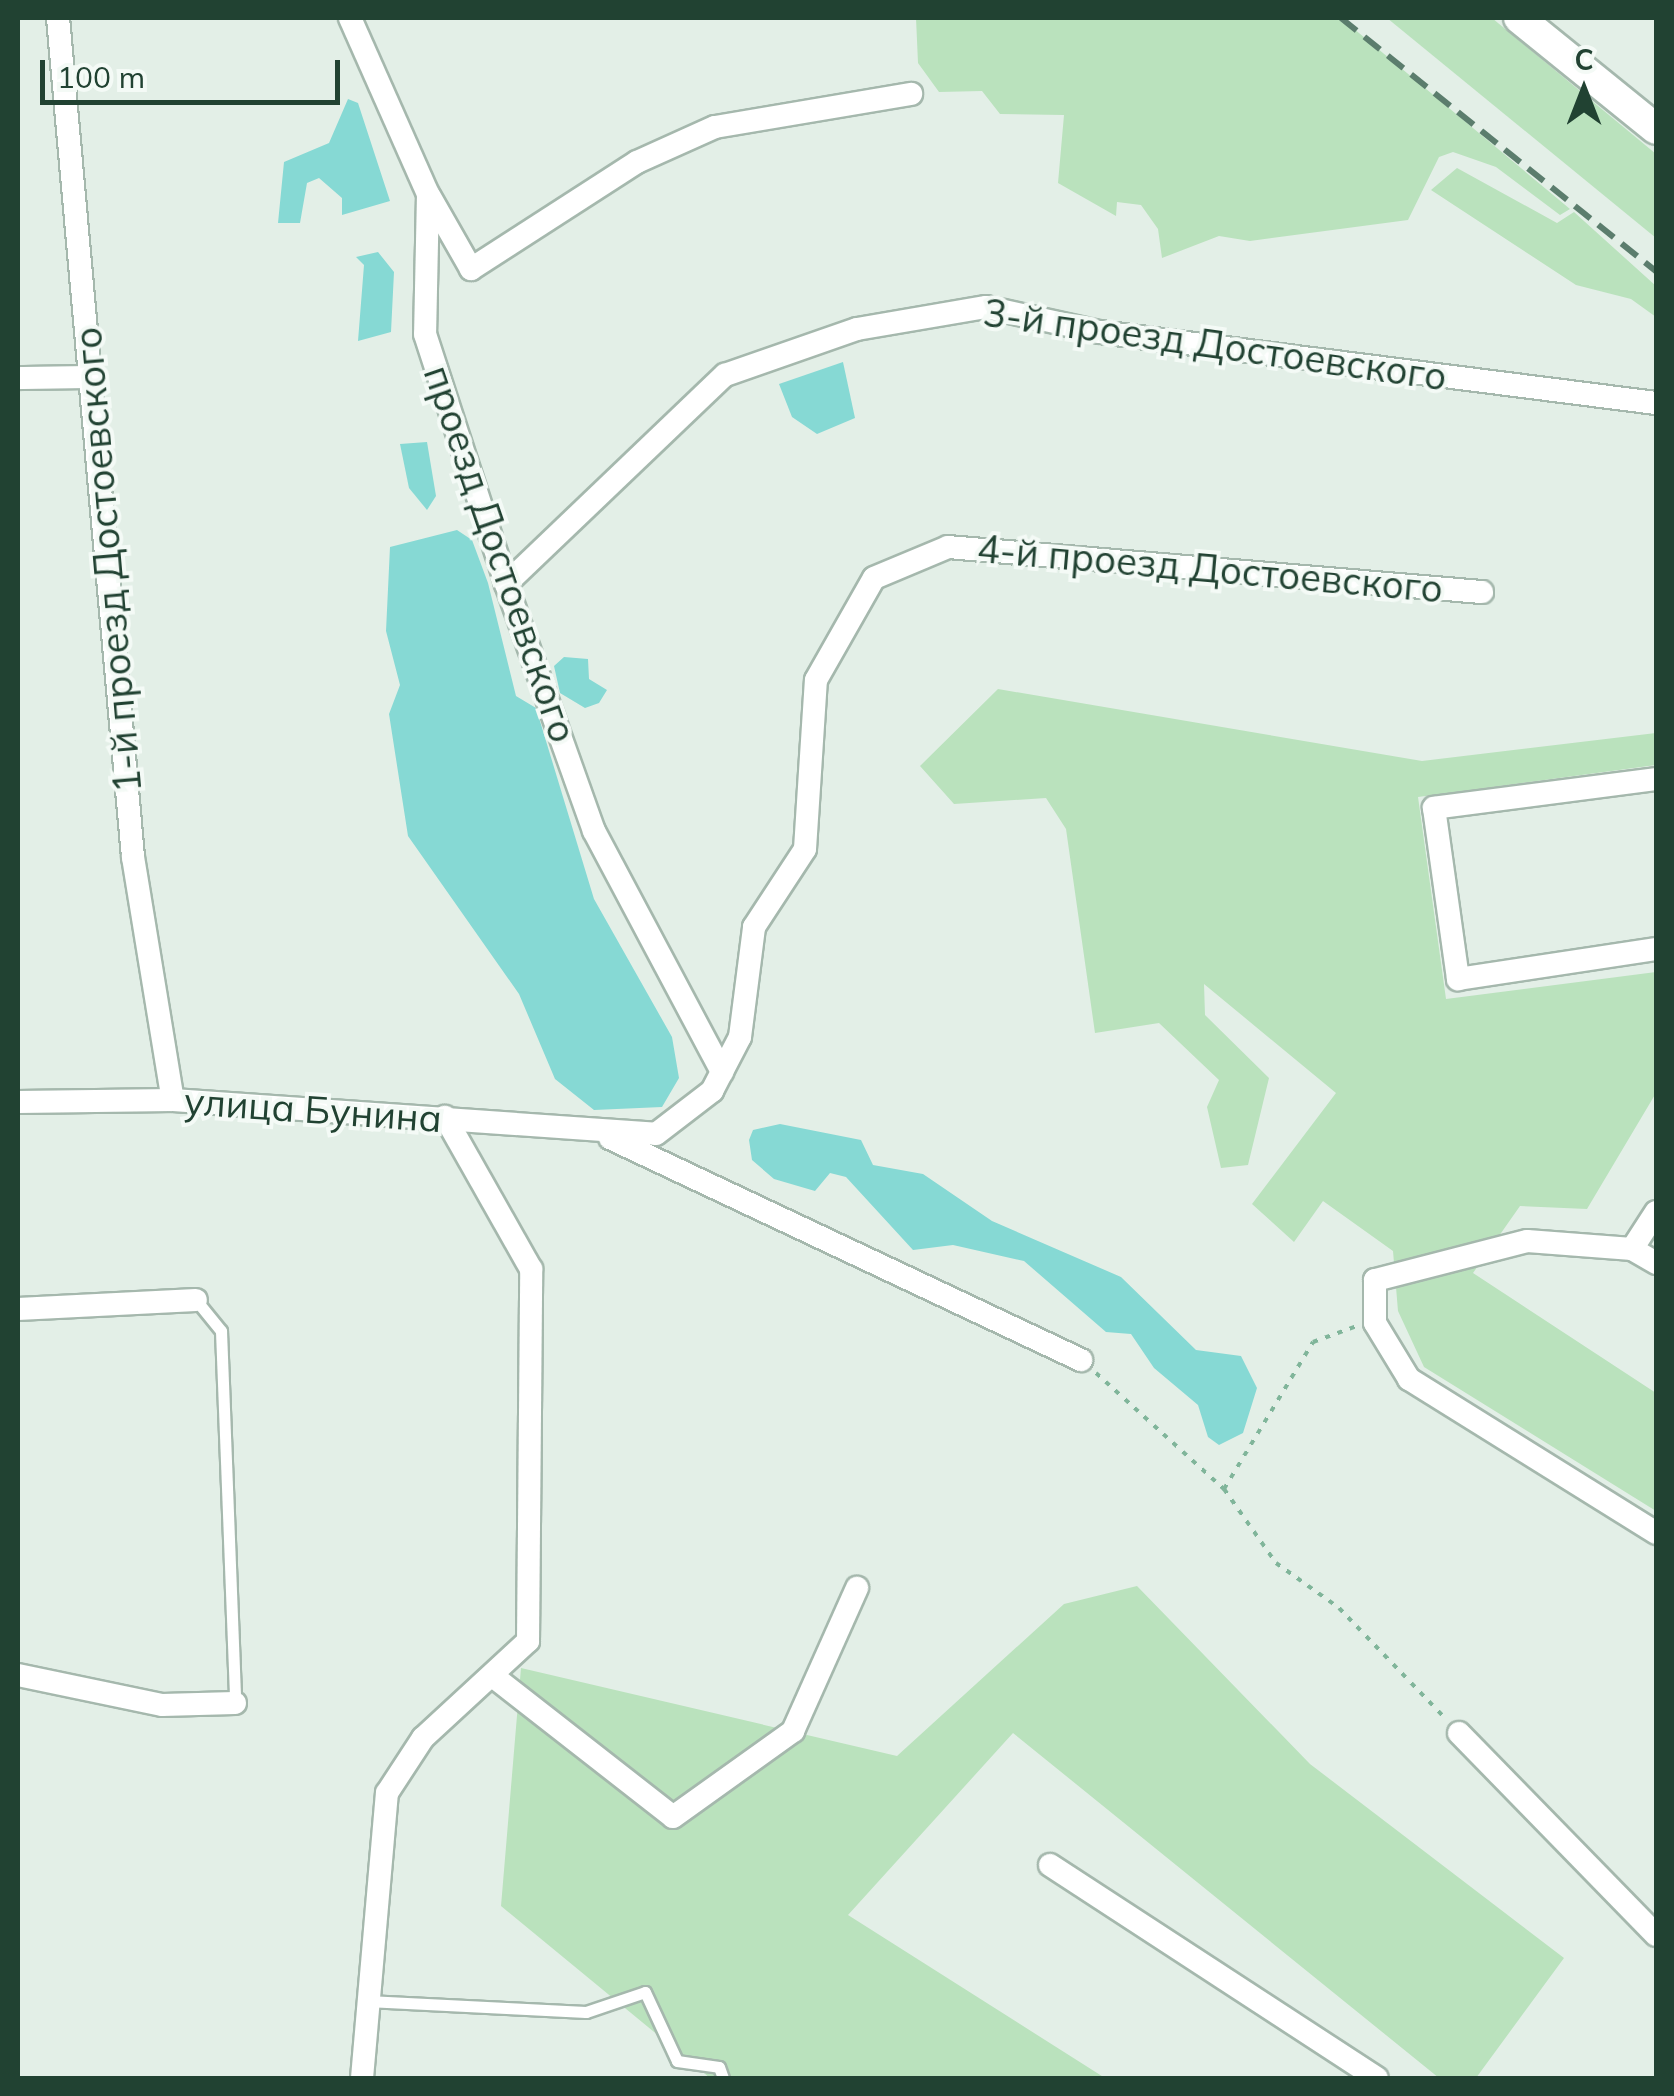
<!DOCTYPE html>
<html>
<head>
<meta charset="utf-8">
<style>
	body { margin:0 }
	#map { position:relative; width:1674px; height:2096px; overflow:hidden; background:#e3efe7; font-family:Mulish,sans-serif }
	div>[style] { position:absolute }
	.green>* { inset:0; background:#bae2bd }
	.water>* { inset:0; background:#86d9d4 }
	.path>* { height:4px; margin-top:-2px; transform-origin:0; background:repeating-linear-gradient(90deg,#80b59a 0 5px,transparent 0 13px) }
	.roads { filter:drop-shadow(2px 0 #a5b8ad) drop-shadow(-2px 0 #a5b8ad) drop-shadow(0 2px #a5b8ad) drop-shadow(0 -2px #a5b8ad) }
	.lane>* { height:11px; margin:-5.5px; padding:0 5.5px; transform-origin:5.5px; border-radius:5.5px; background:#fff }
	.street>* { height:22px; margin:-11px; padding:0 11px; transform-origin:11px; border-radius:11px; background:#fff }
	.secondary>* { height:30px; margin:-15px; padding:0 15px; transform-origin:15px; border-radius:15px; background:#fff }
	.rail>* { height:6px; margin-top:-3px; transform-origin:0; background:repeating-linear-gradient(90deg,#5b7d6d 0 20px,transparent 0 30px) }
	span { translate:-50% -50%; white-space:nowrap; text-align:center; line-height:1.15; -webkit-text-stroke:8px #f4faf6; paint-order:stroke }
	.street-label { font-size:38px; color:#214232 }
	.frame { position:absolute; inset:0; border:20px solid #214232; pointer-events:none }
	.north { position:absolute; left:1534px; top:40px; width:100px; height:100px; -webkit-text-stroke:8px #f4faf6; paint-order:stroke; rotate:0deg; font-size:28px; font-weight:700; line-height:40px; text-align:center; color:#214232 }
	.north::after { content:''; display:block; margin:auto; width:35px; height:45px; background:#214232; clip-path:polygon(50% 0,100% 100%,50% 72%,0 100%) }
	.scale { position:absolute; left:40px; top:60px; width:300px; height:45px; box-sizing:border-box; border:5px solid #214232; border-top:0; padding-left:12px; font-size:30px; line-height:35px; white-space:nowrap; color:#214232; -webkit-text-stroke:8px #f4faf6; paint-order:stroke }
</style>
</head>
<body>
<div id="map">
	<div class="green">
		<div style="clip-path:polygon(916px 18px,1341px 18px,1570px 209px,1560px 215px,1496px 167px,1453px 152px,1439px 157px,1408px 220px,1250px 241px,1219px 236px,1162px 258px,1158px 229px,1141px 205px,1117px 202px,1116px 216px,1058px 183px,1064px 115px,1000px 114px,982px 91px,939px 92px,918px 63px)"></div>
		<div style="clip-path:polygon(1387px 18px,1492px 18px,1656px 154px,1656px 238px)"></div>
		<div style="clip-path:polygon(1457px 168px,1557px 223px,1574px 212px,1656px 286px,1656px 317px,1631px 299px,1576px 285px,1431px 190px)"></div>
		<div style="clip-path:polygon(998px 689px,1422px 761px,1656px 733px,1656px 765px,1418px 797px,1446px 999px,1656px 972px,1656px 1093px,1587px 1209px,1520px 1206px,1473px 1273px,1656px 1393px,1656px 1511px,1424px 1367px,1398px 1311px,1393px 1251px,1323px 1201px,1294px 1242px,1252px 1204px,1336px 1093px,1204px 984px,1205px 1015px,1269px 1078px,1248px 1165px,1221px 1168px,1207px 1107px,1219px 1080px,1159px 1023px,1095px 1033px,1066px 829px,1046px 798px,954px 804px,920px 766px)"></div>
		<div style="clip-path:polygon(1137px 1586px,1310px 1764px,1564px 1958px,1476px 2078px,1439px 2078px,1013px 1733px,848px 1915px,1105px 2078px,710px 2078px,501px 1906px,521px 1668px,897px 1756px,1064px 1604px)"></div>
	</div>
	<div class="water">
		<div style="clip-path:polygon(348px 99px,358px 103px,390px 201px,342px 215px,342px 198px,319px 178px,307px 183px,300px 223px,278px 223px,284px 162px,329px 143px)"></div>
		<div style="clip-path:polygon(378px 252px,394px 272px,391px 332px,358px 341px,364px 265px,356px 257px)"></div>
		<div style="clip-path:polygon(843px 362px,855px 418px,817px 434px,792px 417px,779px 384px)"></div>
		<div style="clip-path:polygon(427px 442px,436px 496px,427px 510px,409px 488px,400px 444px)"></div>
		<div style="clip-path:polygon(457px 530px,472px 540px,488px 583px,516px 696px,536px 708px,594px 899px,672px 1037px,679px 1078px,662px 1107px,594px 1110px,555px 1079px,519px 994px,408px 836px,389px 714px,400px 685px,386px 631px,390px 547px)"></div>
		<div style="clip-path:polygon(564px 657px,588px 659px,589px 679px,607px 690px,599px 703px,585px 708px,560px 693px,554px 666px)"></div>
		<div style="clip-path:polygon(780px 1124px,861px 1140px,873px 1165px,923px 1174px,992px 1221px,1121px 1277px,1196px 1350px,1241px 1356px,1257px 1388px,1243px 1433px,1219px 1445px,1208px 1437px,1198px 1405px,1154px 1368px,1131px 1334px,1106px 1332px,1024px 1261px,953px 1245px,913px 1250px,846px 1177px,830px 1173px,815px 1191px,774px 1179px,752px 1160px,749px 1140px,753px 1130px)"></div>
	</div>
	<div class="path">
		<div style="left:1096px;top:1373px;width:173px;rotate:42.2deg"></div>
		<div style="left:1224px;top:1489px;width:90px;rotate:54.9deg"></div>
		<div style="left:1276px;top:1563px;width:77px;rotate:35.5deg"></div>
		<div style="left:1339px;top:1608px;width:154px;rotate:46.1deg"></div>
		<div style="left:1224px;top:1489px;width:172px;rotate:-58.8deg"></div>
		<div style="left:1313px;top:1342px;width:47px;rotate:-20deg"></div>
	</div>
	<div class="roads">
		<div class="lane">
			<div style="left:196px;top:1300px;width:40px;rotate:51deg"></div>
			<div style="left:221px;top:1331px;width:372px;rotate:87.8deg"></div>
			<div style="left:367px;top:2001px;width:219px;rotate:2.9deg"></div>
			<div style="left:586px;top:2012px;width:62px;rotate:-18.7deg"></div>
			<div style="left:645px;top:1992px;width:76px;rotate:65.1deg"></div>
			<div style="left:677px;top:2061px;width:42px;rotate:8.1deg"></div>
			<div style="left:719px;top:2067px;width:12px;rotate:70deg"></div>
		</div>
		<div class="street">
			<div style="left:58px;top:18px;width:842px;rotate:84.89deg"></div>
			<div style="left:133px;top:857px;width:246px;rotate:80.7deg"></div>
			<div style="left:350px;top:18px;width:193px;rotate:66.1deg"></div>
			<div style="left:428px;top:194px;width:140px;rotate:91.2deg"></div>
			<div style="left:425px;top:334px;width:263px;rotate:72deg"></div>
			<div style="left:506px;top:584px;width:262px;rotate:70.4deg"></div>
			<div style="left:594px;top:831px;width:273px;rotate:62deg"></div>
			<div style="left:430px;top:197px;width:83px;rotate:60.3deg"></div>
			<div style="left:471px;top:269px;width:197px;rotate:-32.8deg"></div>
			<div style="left:637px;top:162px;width:85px;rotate:-24.2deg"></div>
			<div style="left:715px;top:127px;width:199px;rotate:-9.6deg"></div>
			<div style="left:18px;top:378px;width:75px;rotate:-0.8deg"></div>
			<div style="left:506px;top:584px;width:303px;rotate:-43.7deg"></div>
			<div style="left:725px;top:375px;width:140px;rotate:-19.2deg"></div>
			<div style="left:857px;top:329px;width:131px;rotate:-9.7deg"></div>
			<div style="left:986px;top:307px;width:117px;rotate:12.4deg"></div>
			<div style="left:1100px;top:332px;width:561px;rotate:7.28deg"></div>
			<div style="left:1656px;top:779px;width:224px;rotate:172.6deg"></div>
			<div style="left:1434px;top:808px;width:173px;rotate:82deg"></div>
			<div style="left:1458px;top:979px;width:200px;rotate:-8.6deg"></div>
			<div style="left:18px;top:1102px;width:155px;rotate:-0.7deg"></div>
			<div style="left:173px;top:1100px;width:484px;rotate:4deg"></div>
			<div style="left:656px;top:1134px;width:71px;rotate:-37.5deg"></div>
			<div style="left:712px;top:1091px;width:61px;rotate:-62.6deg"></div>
			<div style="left:740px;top:1037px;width:111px;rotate:-82.7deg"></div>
			<div style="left:754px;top:927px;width:93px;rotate:-56.8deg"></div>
			<div style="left:805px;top:849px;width:169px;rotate:-86.3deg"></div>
			<div style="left:816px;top:680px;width:117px;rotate:-60.4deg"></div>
			<div style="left:874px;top:578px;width:80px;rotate:-22.7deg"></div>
			<div style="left:948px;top:547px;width:536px;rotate:4.82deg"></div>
			<div style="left:610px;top:1138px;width:521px;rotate:25.24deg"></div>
			<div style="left:1656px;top:1212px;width:44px;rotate:123deg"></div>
			<div style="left:1632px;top:1249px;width:105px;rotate:-175.6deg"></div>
			<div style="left:1527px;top:1241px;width:157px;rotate:165.6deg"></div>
			<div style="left:1375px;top:1280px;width:43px;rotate:90deg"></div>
			<div style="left:1375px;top:1323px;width:66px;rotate:58.7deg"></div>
			<div style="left:1409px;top:1379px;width:291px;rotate:31.9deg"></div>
			<div style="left:1632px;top:1249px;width:28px;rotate:30deg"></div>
			<div style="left:18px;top:1309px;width:178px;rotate:-2.9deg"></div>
			<div style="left:18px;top:1675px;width:147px;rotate:11.8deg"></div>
			<div style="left:162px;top:1705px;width:73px;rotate:-1.6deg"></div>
			<div style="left:494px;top:1677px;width:227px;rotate:38deg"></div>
			<div style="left:673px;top:1817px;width:148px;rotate:-35.6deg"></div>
			<div style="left:793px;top:1731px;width:157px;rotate:-65.9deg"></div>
			<div style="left:1459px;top:1733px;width:282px;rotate:45.7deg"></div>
			<div style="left:1050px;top:1865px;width:390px;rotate:33.1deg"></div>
			<div style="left:362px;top:2078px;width:286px;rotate:-85deg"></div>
			<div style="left:387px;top:1793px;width:66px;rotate:-56.8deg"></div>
			<div style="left:423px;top:1738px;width:143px;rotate:-42.7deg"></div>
			<div style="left:528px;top:1641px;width:372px;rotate:-89.5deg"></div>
			<div style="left:531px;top:1269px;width:175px;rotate:-119.5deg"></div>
		</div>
		<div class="secondary">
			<div style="left:1519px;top:18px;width:176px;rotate:39deg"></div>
		</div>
	</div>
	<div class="rail">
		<div style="left:1341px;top:18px;width:404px;rotate:38.8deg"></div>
	</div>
	<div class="street-label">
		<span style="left:1215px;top:345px;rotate:8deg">3-й проезд Достоевского</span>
		<span style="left:500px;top:554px;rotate:71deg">проезд Достоевского</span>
		<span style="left:108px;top:560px;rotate:-95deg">1-й проезд Достоевского</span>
		<span style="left:1210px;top:569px;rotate:5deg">4-й проезд Достоевского</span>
		<span style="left:313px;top:1110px;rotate:4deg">улица Бунина</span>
	</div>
	<div class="frame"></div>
	<div class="north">С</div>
	<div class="scale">100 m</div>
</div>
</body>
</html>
